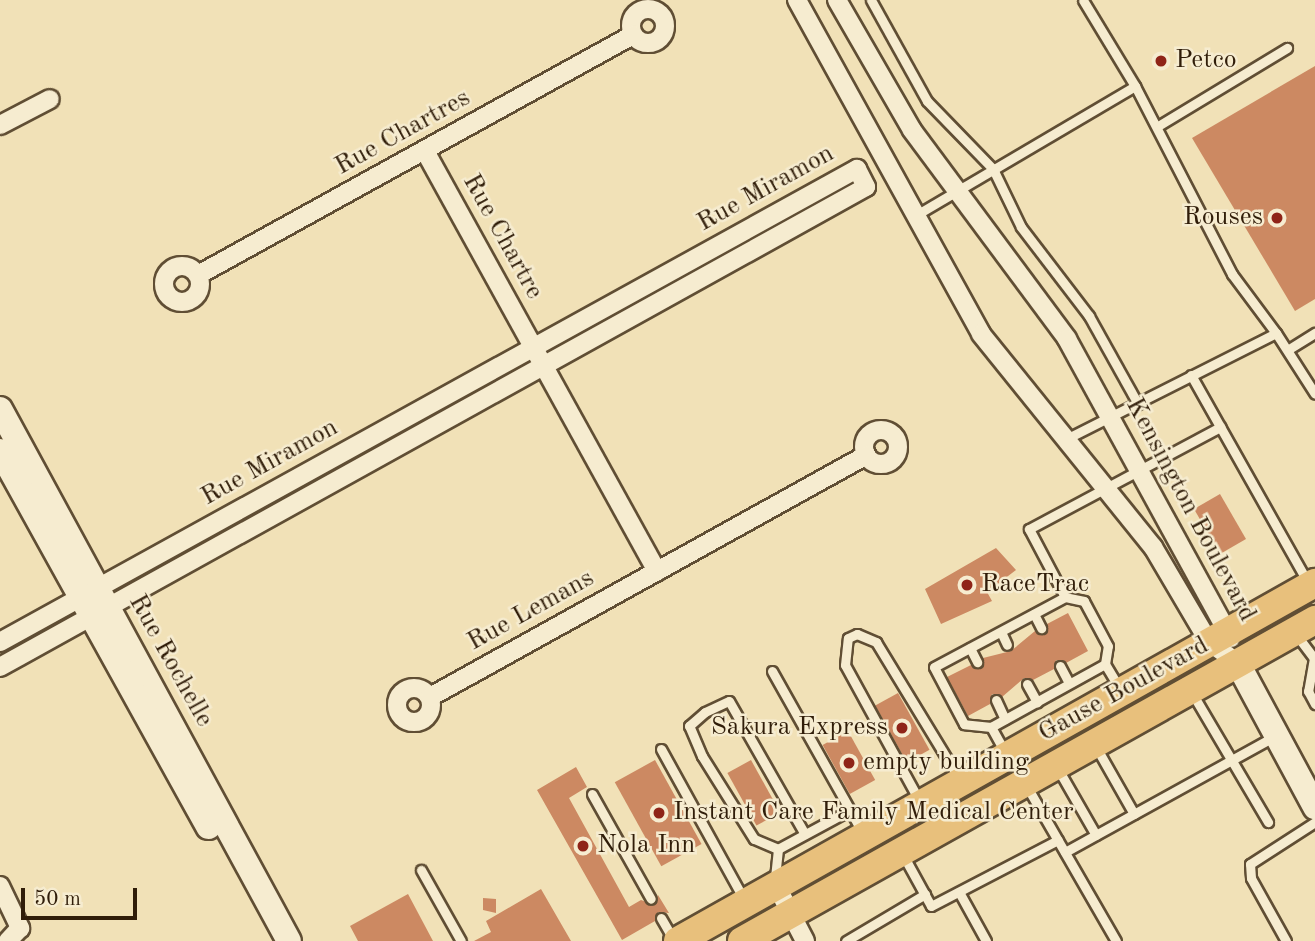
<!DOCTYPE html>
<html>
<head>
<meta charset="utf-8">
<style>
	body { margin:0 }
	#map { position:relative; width:1315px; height:941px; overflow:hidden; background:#f1e1b7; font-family:"Old Standard TT",serif }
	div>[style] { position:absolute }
	.building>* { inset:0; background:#cc8962; transform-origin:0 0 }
	.roads { filter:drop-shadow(2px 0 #604e34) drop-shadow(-2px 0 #604e34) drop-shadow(0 2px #604e34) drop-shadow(0 -2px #604e34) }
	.lane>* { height:9px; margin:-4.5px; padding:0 4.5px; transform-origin:4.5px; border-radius:4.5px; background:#f6ecd0 }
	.street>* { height:18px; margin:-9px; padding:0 9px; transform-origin:9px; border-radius:9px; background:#f6ecd0 }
	.street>.ring { margin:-9px; padding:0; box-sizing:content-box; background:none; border:18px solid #f6ecd0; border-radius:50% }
	.secondary>* { height:24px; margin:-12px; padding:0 12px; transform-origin:12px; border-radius:12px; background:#f6ecd0 }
	.primary>* { height:28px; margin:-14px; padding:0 14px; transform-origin:14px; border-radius:14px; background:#e8c07c }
	.dots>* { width:19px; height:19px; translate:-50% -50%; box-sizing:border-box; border:4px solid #f6ecd0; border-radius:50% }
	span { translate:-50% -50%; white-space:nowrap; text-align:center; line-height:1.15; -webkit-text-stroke:5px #f6ecd0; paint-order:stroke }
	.poi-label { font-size:26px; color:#301d09 }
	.left { translate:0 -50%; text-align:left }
	.right { translate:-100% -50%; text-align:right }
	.street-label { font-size:26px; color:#301d09 }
	.scale { position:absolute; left:21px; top:888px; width:116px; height:32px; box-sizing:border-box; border:4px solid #301d09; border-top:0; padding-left:9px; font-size:21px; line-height:24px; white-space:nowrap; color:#301d09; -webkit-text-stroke:5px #f6ecd0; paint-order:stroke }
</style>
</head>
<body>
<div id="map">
	<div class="building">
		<div style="clip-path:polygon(1315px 66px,1315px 299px,1295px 311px,1192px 138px)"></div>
		<div style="left:1220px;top:494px;width:52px;height:30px;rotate:60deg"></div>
		<div style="clip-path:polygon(996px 548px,1016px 570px,987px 592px,992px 601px,941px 624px,925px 589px)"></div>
		<div style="clip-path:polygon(1068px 613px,1088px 651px,1066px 663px,1056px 660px,1054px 669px,1033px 680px,1024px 678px,1002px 697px,992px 694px,990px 704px,968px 716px,947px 677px,971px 665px,981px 668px,983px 658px,1011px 651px,1035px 631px,1045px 634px,1047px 624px)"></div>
		<div style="left:898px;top:693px;width:65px;height:26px;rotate:61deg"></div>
		<div style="left:848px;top:731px;width:56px;height:29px;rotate:61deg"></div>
		<div style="left:655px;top:760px;width:96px;height:46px;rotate:61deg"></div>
		<div style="left:751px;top:760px;width:60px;height:27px;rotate:61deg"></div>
		<div style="clip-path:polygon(576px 767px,587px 787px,569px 798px,629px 907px,641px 900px,654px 905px,658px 895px,669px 913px,658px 912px,655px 921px,622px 940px,537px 790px)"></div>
		<div style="clip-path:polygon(541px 889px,571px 941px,474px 941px,491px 932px,486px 921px)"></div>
		<div style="clip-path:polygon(408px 894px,433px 941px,358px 941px,350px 926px)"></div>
		<div style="clip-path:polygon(483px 898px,496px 899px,496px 913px,483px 910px)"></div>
	</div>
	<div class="roads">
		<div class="lane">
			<div style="left:871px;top:0;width:115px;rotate:61deg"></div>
			<div style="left:927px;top:101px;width:95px;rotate:45.9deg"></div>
			<div style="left:993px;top:169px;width:64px;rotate:64.2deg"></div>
			<div style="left:1021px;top:227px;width:112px;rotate:52.6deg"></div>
			<div style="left:1089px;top:316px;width:101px;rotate:60.9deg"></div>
			<div style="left:1135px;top:86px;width:212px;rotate:62.7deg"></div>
			<div style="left:1232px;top:274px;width:74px;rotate:53.3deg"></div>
			<div style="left:1158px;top:126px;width:151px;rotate:-31.2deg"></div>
			<div style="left:916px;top:215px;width:254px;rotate:-30.5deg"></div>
			<div style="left:1135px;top:86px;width:100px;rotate:-121.2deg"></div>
			<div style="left:1289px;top:349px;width:31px;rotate:-32deg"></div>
			<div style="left:1191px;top:375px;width:240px;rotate:60.6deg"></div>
			<div style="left:1064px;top:440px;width:237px;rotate:-26.8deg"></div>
			<div style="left:1276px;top:333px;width:72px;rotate:57.4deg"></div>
			<div style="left:1034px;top:614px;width:16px;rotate:63deg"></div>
			<div style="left:1001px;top:632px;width:14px;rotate:65deg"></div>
			<div style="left:1295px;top:633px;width:31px;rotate:53deg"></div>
			<div style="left:1314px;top:658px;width:34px;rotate:100deg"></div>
			<div style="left:1308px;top:691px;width:15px;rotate:62deg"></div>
			<div style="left:970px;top:648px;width:16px;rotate:63deg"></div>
			<div style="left:1060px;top:666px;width:19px;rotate:62deg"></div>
			<div style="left:772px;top:671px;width:159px;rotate:60.7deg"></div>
			<div style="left:850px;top:810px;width:82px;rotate:151.6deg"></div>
			<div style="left:778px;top:849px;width:31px;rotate:96deg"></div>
			<div style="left:1027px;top:684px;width:21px;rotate:61deg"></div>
			<div style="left:1120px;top:689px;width:29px;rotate:-121deg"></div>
			<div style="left:1105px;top:664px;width:18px;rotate:-81deg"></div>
			<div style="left:1108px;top:646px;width:51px;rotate:-118.1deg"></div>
			<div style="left:1084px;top:601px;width:19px;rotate:-168deg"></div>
			<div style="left:1065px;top:597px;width:77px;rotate:-117.9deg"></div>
			<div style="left:1029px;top:529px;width:217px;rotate:-28.1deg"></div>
			<div style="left:1192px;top:693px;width:150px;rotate:59.5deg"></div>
			<div style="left:996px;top:700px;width:21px;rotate:65deg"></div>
			<div style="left:991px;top:727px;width:130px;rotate:-28.9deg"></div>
			<div style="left:1096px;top:747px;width:77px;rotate:60.4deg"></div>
			<div style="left:661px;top:749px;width:174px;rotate:61.1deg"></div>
			<div style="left:1006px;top:754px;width:31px;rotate:-119deg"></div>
			<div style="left:991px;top:727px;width:27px;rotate:-174deg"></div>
			<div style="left:964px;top:724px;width:64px;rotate:-117.8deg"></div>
			<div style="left:934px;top:667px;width:149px;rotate:-28.1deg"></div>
			<div style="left:1058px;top:769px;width:76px;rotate:60.1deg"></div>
			<div style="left:1026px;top:785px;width:180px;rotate:60deg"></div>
			<div style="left:592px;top:794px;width:120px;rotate:60.7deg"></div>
			<div style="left:920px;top:802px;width:156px;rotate:-118.7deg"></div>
			<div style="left:845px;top:665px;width:27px;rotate:-84deg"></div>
			<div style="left:848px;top:638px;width:10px;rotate:-24deg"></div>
			<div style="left:857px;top:634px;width:21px;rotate:23deg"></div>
			<div style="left:876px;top:642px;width:162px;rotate:58.7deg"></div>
			<div style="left:850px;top:810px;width:26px;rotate:61deg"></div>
			<div style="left:778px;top:849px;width:26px;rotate:-157deg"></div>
			<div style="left:754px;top:839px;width:98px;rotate:-122.1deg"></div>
			<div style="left:702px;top:756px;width:33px;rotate:-113deg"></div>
			<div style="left:689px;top:726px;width:21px;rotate:-41deg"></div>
			<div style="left:705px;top:712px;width:26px;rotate:-25deg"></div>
			<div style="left:729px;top:701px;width:153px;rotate:60.3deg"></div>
			<div style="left:1065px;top:852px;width:240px;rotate:-28.9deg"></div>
			<div style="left:903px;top:855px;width:58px;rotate:61.2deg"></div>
			<div style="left:931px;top:906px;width:143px;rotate:-27.5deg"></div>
			<div style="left:421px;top:870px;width:81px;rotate:60.6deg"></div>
			<div style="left:959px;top:892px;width:56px;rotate:61.1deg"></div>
			<div style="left:661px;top:918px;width:24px;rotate:60deg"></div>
			<div style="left:846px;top:941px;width:92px;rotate:-30.7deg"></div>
			<div style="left:1286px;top:941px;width:72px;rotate:-119.1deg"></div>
			<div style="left:1251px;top:878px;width:14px;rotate:-94deg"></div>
			<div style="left:1250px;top:864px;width:77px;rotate:-32.9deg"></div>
		</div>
		<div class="street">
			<div style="left:797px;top:0;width:381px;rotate:61.1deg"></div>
			<div style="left:981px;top:334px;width:274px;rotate:51.1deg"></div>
			<div style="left:1153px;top:547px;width:110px;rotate:59.5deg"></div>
			<div style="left:1209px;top:642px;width:34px;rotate:36deg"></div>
			<div style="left:837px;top:0;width:150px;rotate:60deg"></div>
			<div style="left:912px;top:130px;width:260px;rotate:53.4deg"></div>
			<div style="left:1067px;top:339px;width:341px;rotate:61.3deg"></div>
			<div class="ring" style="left:631px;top:9px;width:16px;height:16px"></div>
			<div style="left:0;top:125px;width:56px;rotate:-27.5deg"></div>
			<div style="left:425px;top:151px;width:480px;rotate:61.1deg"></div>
			<div class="ring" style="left:164px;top:266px;width:18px;height:18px"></div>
			<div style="left:198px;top:275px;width:497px;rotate:-28.9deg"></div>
			<div class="ring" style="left:864px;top:430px;width:16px;height:16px"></div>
			<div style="left:0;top:642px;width:979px;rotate:-28.9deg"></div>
			<div style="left:857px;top:169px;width:20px;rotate:63deg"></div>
			<div style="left:866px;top:187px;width:990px;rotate:151deg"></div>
			<div class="ring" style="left:397px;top:688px;width:16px;height:16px"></div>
			<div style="left:430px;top:697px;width:499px;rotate:-29deg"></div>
			<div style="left:776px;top:885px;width:63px;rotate:62.6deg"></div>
			<div style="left:0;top:886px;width:47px;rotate:64.5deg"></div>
			<div style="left:20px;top:928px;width:18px;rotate:133deg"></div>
		</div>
		<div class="secondary">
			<div style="left:0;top:409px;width:605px;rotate:61.49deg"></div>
			<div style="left:0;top:451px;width:430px;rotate:61deg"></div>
			<div style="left:1237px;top:662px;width:165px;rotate:61.7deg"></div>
		</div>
		<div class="primary">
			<div style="left:678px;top:941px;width:731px;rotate:-29.34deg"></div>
			<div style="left:742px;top:941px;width:657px;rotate:-29.26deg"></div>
		</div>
	</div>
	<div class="dots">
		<div style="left:1161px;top:61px;background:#8f2418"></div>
		<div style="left:1277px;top:218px;background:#8f2418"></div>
		<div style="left:967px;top:585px;background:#8f2418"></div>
		<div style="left:902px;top:728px;background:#8f2418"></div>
		<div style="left:849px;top:763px;background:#8f2418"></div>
		<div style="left:659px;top:813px;background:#8f2418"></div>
		<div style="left:583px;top:846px;background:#8f2418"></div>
	</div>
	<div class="poi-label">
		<span class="left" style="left:1175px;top:61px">Petco</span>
		<span class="right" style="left:1263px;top:218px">Rouses</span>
		<span class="left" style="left:981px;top:585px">RaceTrac</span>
		<span class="right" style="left:888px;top:728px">Sakura Express</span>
		<span class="left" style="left:863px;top:763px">empty building</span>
		<span class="left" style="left:673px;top:813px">Instant Care Family Medical Center</span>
		<span class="left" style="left:597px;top:846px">Nola Inn</span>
	</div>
	<div class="street-label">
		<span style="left:403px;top:133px;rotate:-29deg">Rue Chartres</span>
		<span style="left:766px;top:189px;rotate:-29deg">Rue Miramon</span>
		<span style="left:502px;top:237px;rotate:61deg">Rue Chartre</span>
		<span style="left:270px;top:463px;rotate:-29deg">Rue Miramon</span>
		<span style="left:1190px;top:510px;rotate:62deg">Kensington Boulevard</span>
		<span style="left:531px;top:611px;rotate:-29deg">Rue Lemans</span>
		<span style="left:170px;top:661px;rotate:61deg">Rue Rochelle</span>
		<span style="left:1124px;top:690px;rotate:-29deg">Gause Boulevard</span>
	</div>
	<div class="scale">50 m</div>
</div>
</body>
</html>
